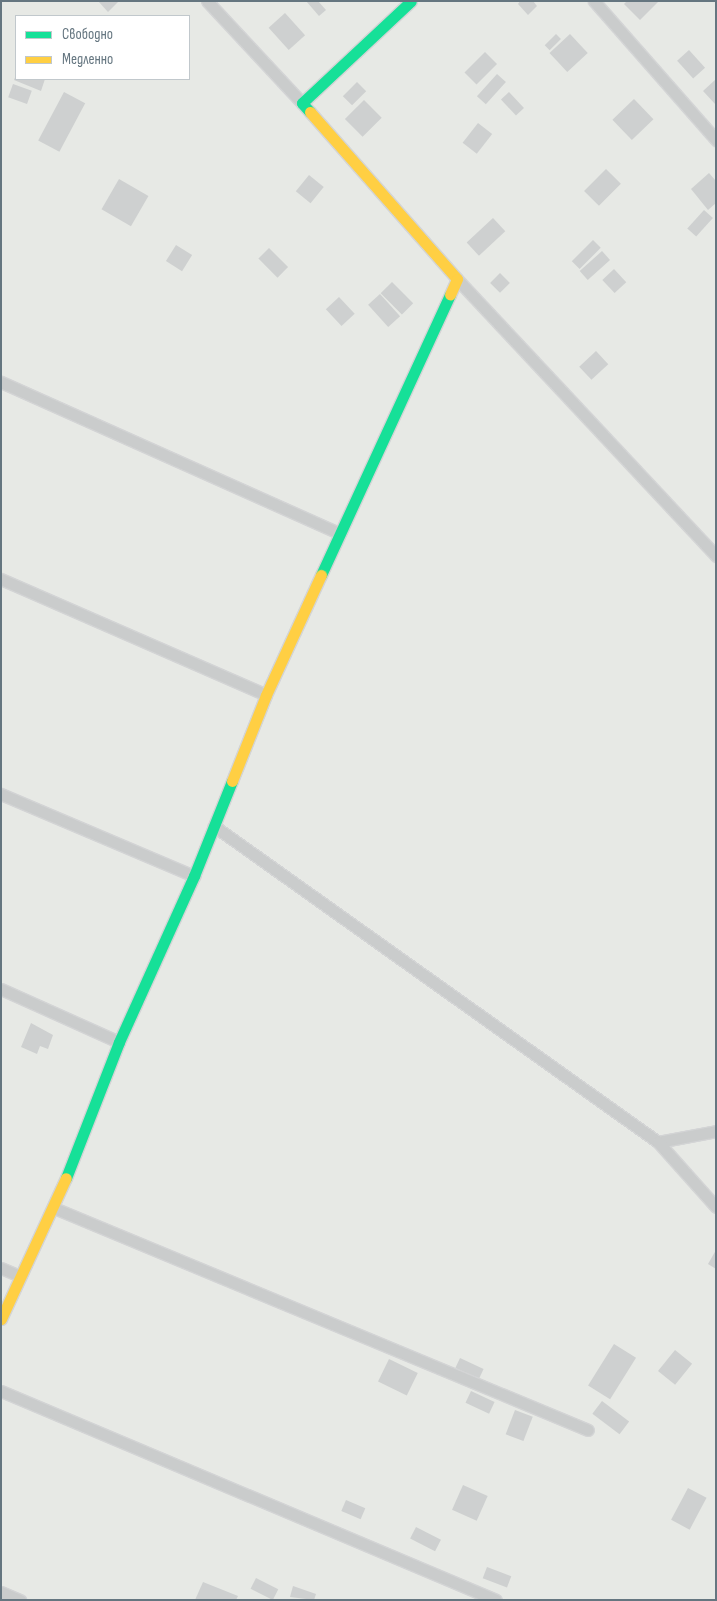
<!DOCTYPE html>
<html>
<head>
<meta charset="utf-8">
<style>
	body { margin:0 }
	#map { position:relative; width:717px; height:1601px; overflow:hidden; background:#f8f8f7; font-family:"Sofia Sans Condensed",sans-serif }
	div>[style] { position:absolute }
	.green>* { inset:0; background:#e7e9e5 }
	.building>* { inset:0; background:#ced0d0; transform-origin:0 0 }
	.roads { filter:drop-shadow(1px 0 #d3d4d5) drop-shadow(-1px 0 #d3d4d5) drop-shadow(0 1px #d3d4d5) drop-shadow(0 -1px #d3d4d5) }
	.lane>* { height:11px; margin:-5.5px; padding:0 5.5px; transform-origin:5.5px; border-radius:5.5px; background:#cacccc }
	.fast>* { height:11px; margin:-5.5px; padding:0 5.5px; transform-origin:5.5px; border-radius:5.5px; background:#16e098 }
	.slow>* { height:11px; margin:-5.5px; padding:0 5.5px; transform-origin:5.5px; border-radius:5.5px; background:#ffcf43 }
	span { translate:-50% -50%; white-space:nowrap; text-align:center; line-height:1.15; -webkit-text-stroke:5px #fff; paint-order:stroke }
	.frame { position:absolute; inset:0; border:2px solid #657680; pointer-events:none }
	.legend { position:absolute; left:15px; top:15px; width:175px; height:65px; box-sizing:border-box; background:#fff; border:1px solid #c1c8cc; margin:0; padding:6px 9px; list-style:none; font-size:15px; color:#657680 }
	.legend li { display:flex; align-items:center; gap:10px; height:25px }
	.legend b { width:25px; border:1px solid #c1c8cc }
</style>
</head>
<body>
<div id="map">
	<div class="green">
		<div style="clip-path:polygon(evenodd,1px 1px,716px 1px,716px 1600px,1px 1600px,1px 1px,16px 16px,189px 16px,189px 79px,16px 79px,16px 16px)"></div>
	</div>
	<div class="building">
		<div style="clip-path:polygon(98px 1px,119px 1px,108px 12px)"></div>
		<div style="clip-path:polygon(306px 1px,318px 1px,326px 10px,319px 16px)"></div>
		<div style="clip-path:polygon(520px 1px,533px 1px,537px 6px,528px 15px,518px 4px)"></div>
		<div style="clip-path:polygon(627px 1px,659px 1px,640px 20px,624px 4px)"></div>
		<div style="left:285px;top:13px;width:30px;height:22px;rotate:48deg"></div>
		<div style="left:556px;top:34px;width:7px;height:16px;rotate:45deg"></div>
		<div style="left:570px;top:34px;width:26px;height:28px;rotate:47deg"></div>
		<div style="left:689px;top:50px;width:24px;height:16px;rotate:48deg"></div>
		<div style="left:485px;top:52px;width:17px;height:29px;rotate:45deg"></div>
		<div style="left:497px;top:74px;width:12px;height:30px;rotate:42deg"></div>
		<div style="clip-path:polygon(16px 75px,16px 79px,45px 79px,41px 91px,14px 80px)"></div>
		<div style="clip-path:polygon(716px 79px,716px 105px,703px 91px)"></div>
		<div style="left:357px;top:82px;width:13px;height:20px;rotate:45deg"></div>
		<div style="left:13px;top:84px;width:20px;height:14px;rotate:20deg"></div>
		<div style="left:64px;top:92px;width:24px;height:55px;rotate:28deg"></div>
		<div style="left:509px;top:92px;width:22px;height:11px;rotate:47deg"></div>
		<div style="left:634px;top:99px;width:28px;height:30px;rotate:46deg"></div>
		<div style="left:364px;top:100px;width:25px;height:27px;rotate:45deg"></div>
		<div style="left:478px;top:123px;width:18px;height:25px;rotate:38deg"></div>
		<div style="left:606px;top:169px;width:21px;height:31px;rotate:45deg"></div>
		<div style="clip-path:polygon(709px 173px,716px 181px,716px 203px,708px 210px,691px 189px)"></div>
		<div style="left:309px;top:175px;width:19px;height:21px;rotate:39deg"></div>
		<div style="left:119px;top:179px;width:34px;height:35px;rotate:30deg"></div>
		<div style="left:704px;top:210px;width:12px;height:25px;rotate:42deg"></div>
		<div style="left:493px;top:218px;width:18px;height:36px;rotate:47deg"></div>
		<div style="left:593px;top:240px;width:11px;height:30px;rotate:45deg"></div>
		<div style="left:176px;top:245px;width:19px;height:19px;rotate:32deg"></div>
		<div style="left:269px;top:248px;width:27px;height:15px;rotate:45deg"></div>
		<div style="left:602px;top:251px;width:12px;height:30px;rotate:48deg"></div>
		<div style="left:614px;top:269px;width:18px;height:16px;rotate:47deg"></div>
		<div style="left:500px;top:273px;width:14px;height:14px;rotate:45deg"></div>
		<div style="left:392px;top:282px;width:30px;height:16px;rotate:45deg"></div>
		<div style="left:380px;top:294px;width:30px;height:16px;rotate:48deg"></div>
		<div style="left:339px;top:297px;width:23px;height:18px;rotate:47deg"></div>
		<div style="left:596px;top:351px;width:18px;height:23px;rotate:47deg"></div>
		<div style="clip-path:polygon(31px 1023px,53px 1035px,48px 1049px,40px 1046px,37px 1054px,21px 1047px)"></div>
		<div style="clip-path:polygon(716px 1250px,716px 1269px,708px 1264px)"></div>
		<div style="left:614px;top:1344px;width:26px;height:49px;rotate:32deg"></div>
		<div style="left:675px;top:1350px;width:22px;height:27px;rotate:39deg"></div>
		<div style="left:460px;top:1358px;width:26px;height:11px;rotate:25deg"></div>
		<div style="left:389px;top:1359px;width:32px;height:25px;rotate:26deg"></div>
		<div style="left:471px;top:1391px;width:26px;height:13px;rotate:25deg"></div>
		<div style="left:602px;top:1401px;width:34px;height:16px;rotate:37deg"></div>
		<div style="left:515px;top:1410px;width:19px;height:26px;rotate:21deg"></div>
		<div style="left:463px;top:1485px;width:27px;height:27px;rotate:24deg"></div>
		<div style="left:688px;top:1488px;width:21px;height:36px;rotate:28deg"></div>
		<div style="left:346px;top:1500px;width:21px;height:12px;rotate:23deg"></div>
		<div style="left:416px;top:1527px;width:28px;height:13px;rotate:27deg"></div>
		<div style="left:487px;top:1567px;width:26px;height:12px;rotate:21deg"></div>
		<div style="left:256px;top:1578px;width:25px;height:12px;rotate:27deg"></div>
		<div style="clip-path:polygon(203px 1582px,238px 1596px,236px 1600px,195px 1600px)"></div>
		<div style="clip-path:polygon(293px 1586px,316px 1594px,314px 1600px,290px 1597px)"></div>
	</div>
	<div class="roads">
		<div class="lane">
			<div style="left:207px;top:1px;width:139px;rotate:47deg"></div>
			<div style="left:594px;top:1px;width:185px;rotate:48.7deg"></div>
			<div style="left:457px;top:279px;width:379px;rotate:46.9deg"></div>
			<div style="left:1px;top:382px;width:370px;rotate:24.1deg"></div>
			<div style="left:1px;top:579px;width:289px;rotate:23.6deg"></div>
			<div style="left:1px;top:794px;width:210px;rotate:23deg"></div>
			<div style="left:214px;top:826px;width:545px;rotate:35.44deg"></div>
			<div style="left:658px;top:1142px;width:59px;rotate:-10.7deg"></div>
			<div style="left:1px;top:989px;width:129px;rotate:24.2deg"></div>
			<div style="left:658px;top:1142px;width:87px;rotate:48.3deg"></div>
			<div style="left:54px;top:1208px;width:578px;rotate:22.57deg"></div>
			<div style="left:1px;top:1268px;width:21px;rotate:23deg"></div>
			<div style="left:1px;top:1391px;width:537px;rotate:22.89deg"></div>
			<div style="left:1px;top:1592px;width:21px;rotate:23deg"></div>
		</div>
		<div class="fast">
			<div style="left:310px;top:112px;width:12px;rotate:-132deg"></div>
			<div style="left:302px;top:103px;width:149px;rotate:-43.1deg"></div>
			<div style="left:321px;top:575px;width:308px;rotate:-65.3deg"></div>
			<div style="left:66px;top:1178px;width:146px;rotate:-68.7deg"></div>
			<div style="left:119px;top:1042px;width:182px;rotate:-65.7deg"></div>
			<div style="left:194px;top:876px;width:102px;rotate:-68.2deg"></div>
		</div>
		<div class="slow">
			<div style="left:310px;top:112px;width:222px;rotate:48.6deg"></div>
			<div style="left:457px;top:279px;width:17px;rotate:114deg"></div>
			<div style="left:232px;top:781px;width:92px;rotate:-68.4deg"></div>
			<div style="left:266px;top:695px;width:132px;rotate:-65.4deg"></div>
			<div style="left:1px;top:1319px;width:155px;rotate:-65.3deg"></div>
		</div>
	</div>
	<div class="frame"></div>
	<ul class="legend">
	<li><b style="height:6px;background:#16e098"></b>Свободно</li>
	<li><b style="height:6px;background:#ffcf43"></b>Медленно</li>
	</ul>
</div>
</body>
</html>
